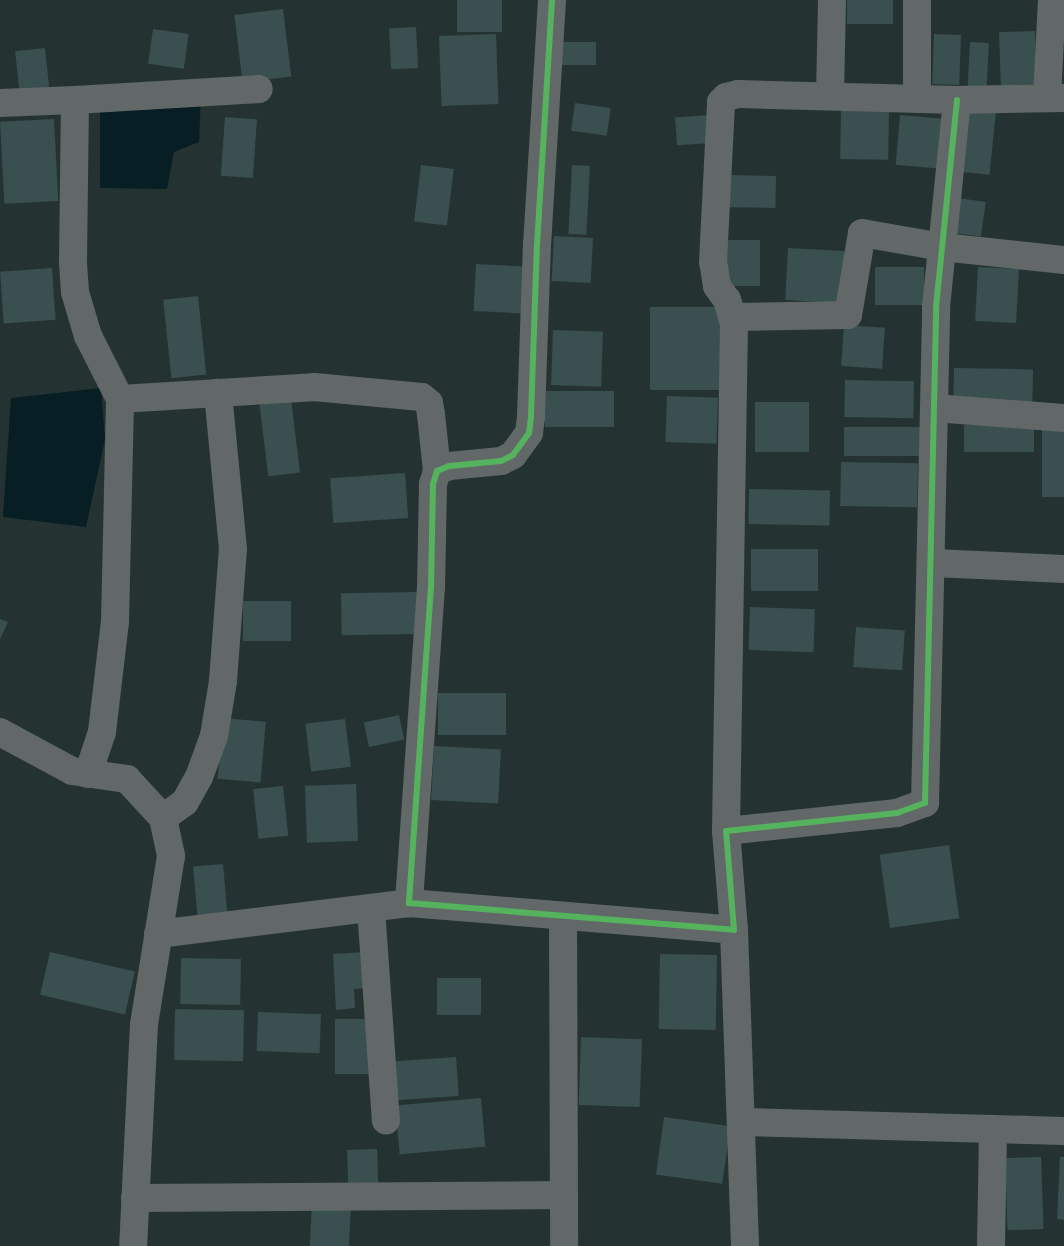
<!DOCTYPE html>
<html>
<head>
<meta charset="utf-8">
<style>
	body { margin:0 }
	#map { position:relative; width:1064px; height:1246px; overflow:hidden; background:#243331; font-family:"Exo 2",sans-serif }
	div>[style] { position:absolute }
	.water>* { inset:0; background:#061e24 }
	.building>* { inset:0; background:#3a4f50; transform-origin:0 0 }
	.minor>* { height:28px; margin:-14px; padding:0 14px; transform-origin:14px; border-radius:14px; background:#616867 }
	.cycleway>* { height:6px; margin:-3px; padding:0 3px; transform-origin:3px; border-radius:3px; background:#56b35d }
	span { translate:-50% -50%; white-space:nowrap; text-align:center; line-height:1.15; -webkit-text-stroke:4px #1e3935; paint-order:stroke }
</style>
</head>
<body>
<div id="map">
	<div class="water">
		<div style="clip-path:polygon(201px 96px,199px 142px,174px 152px,167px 189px,100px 188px,100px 111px)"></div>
		<div style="clip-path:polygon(101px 388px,105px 439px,86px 527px,3px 517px,11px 398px)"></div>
	</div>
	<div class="building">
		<div style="left:457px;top:0;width:45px;height:32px"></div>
		<div style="left:847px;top:0;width:46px;height:24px"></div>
		<div style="left:283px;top:9px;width:68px;height:49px;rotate:83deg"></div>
		<div style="left:416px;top:27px;width:41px;height:27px;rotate:87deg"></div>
		<div style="left:153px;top:29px;width:36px;height:35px;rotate:8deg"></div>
		<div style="left:1035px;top:31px;width:53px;height:36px;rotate:88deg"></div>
		<div style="left:496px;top:34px;width:70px;height:57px;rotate:88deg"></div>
		<div style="left:934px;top:34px;width:27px;height:50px;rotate:2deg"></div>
		<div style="left:561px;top:42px;width:35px;height:23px"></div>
		<div style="left:970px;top:42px;width:19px;height:45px;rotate:3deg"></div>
		<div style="left:45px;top:48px;width:41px;height:30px;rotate:84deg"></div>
		<div style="left:575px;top:103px;width:36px;height:28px;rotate:8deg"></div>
		<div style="left:841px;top:110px;width:48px;height:49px;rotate:1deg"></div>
		<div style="left:967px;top:110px;width:29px;height:62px;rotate:6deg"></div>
		<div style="left:710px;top:115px;width:28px;height:35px;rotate:86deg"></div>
		<div style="left:900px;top:115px;width:46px;height:50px;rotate:5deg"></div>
		<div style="left:225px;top:117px;width:32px;height:59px;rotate:4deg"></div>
		<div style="left:54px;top:119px;width:82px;height:54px;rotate:87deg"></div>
		<div style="left:421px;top:165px;width:33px;height:57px;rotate:7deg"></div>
		<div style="left:572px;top:165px;width:18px;height:69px;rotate:3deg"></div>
		<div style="left:721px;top:175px;width:55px;height:32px;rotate:1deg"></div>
		<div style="left:958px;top:198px;width:28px;height:35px;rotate:8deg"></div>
		<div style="left:554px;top:236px;width:39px;height:45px;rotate:3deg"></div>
		<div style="left:724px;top:240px;width:36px;height:46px"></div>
		<div style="left:788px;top:248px;width:60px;height:52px;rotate:3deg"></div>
		<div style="left:476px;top:264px;width:50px;height:47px;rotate:3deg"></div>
		<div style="left:875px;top:267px;width:49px;height:38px"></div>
		<div style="left:978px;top:267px;width:41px;height:54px;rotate:3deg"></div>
		<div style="left:52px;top:268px;width:52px;height:52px;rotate:86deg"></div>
		<div style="left:198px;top:296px;width:79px;height:35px;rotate:84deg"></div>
		<div style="left:650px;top:307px;width:74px;height:83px"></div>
		<div style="left:844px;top:325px;width:41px;height:41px;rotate:4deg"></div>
		<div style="left:553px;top:330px;width:50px;height:55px;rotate:2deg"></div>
		<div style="left:954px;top:368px;width:79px;height:34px;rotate:1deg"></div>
		<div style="left:845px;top:380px;width:69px;height:37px;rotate:1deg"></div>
		<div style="left:614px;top:391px;width:36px;height:69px;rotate:90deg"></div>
		<div style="left:667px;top:396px;width:51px;height:46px;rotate:2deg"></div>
		<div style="left:291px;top:399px;width:74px;height:32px;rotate:83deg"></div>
		<div style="left:755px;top:402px;width:54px;height:50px"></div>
		<div style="left:964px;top:425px;width:70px;height:27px"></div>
		<div style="left:844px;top:427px;width:76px;height:29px"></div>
		<div style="left:1042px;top:430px;width:22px;height:67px"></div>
		<div style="left:841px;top:462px;width:77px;height:44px;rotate:1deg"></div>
		<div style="left:405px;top:473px;width:45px;height:75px;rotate:86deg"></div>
		<div style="left:749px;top:489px;width:81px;height:35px;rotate:1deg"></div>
		<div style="left:751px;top:549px;width:67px;height:42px"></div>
		<div style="left:417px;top:592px;width:42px;height:76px;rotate:89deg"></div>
		<div style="left:243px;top:601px;width:48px;height:40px"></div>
		<div style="left:750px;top:607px;width:65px;height:43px;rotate:2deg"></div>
		<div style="clip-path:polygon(0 619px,8px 622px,0 639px)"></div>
		<div style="left:856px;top:627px;width:49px;height:40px;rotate:4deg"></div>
		<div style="left:438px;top:693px;width:68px;height:42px"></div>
		<div style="left:399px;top:715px;width:25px;height:36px;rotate:78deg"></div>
		<div style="left:223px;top:718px;width:43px;height:61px;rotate:5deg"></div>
		<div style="left:345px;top:719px;width:48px;height:40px;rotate:83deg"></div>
		<div style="left:434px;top:746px;width:67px;height:54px;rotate:3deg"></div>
		<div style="left:356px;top:784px;width:57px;height:51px;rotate:88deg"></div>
		<div style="left:283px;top:786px;width:50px;height:30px;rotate:84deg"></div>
		<div style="left:949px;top:845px;width:74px;height:70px;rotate:82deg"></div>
		<div style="left:223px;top:864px;width:49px;height:30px;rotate:85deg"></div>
		<div style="left:50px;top:952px;width:87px;height:44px;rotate:13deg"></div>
		<div style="clip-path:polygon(366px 952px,368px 988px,354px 989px,355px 1008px,336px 1010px,333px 954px)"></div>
		<div style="left:660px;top:954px;width:57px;height:75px;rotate:1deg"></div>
		<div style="left:181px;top:958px;width:60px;height:46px;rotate:1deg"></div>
		<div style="left:437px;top:978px;width:44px;height:37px"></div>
		<div style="left:175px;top:1009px;width:69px;height:51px;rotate:1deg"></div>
		<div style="left:258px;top:1012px;width:63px;height:39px;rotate:2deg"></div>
		<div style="left:335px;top:1019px;width:39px;height:55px"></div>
		<div style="left:581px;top:1037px;width:61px;height:68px;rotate:2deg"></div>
		<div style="left:456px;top:1057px;width:39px;height:64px;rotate:86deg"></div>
		<div style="left:481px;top:1098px;width:49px;height:86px;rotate:85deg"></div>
		<div style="left:664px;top:1117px;width:67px;height:58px;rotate:8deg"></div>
		<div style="left:377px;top:1149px;width:36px;height:30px;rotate:88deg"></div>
		<div style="left:1041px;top:1157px;width:72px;height:36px;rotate:88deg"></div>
		<div style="clip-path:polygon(1060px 1157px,1064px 1157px,1064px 1220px,1057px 1219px)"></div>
		<div style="left:312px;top:1204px;width:39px;height:42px;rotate:3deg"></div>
	</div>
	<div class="minor">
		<div style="left:552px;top:0;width:244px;rotate:93.5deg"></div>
		<div style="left:537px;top:244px;width:173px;rotate:92deg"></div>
		<div style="left:531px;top:417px;width:16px;rotate:97deg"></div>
		<div style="left:529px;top:433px;width:27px;rotate:126deg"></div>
		<div style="left:513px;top:455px;width:13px;rotate:153deg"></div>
		<div style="left:501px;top:461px;width:52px;rotate:174.5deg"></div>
		<div style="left:449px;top:466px;width:13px;rotate:157deg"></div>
		<div style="left:437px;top:471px;width:14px;rotate:107deg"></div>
		<div style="left:433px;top:484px;width:103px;rotate:91.1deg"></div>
		<div style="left:431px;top:587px;width:317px;rotate:94deg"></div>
		<div style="left:409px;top:903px;width:326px;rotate:4.7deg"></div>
		<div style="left:734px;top:930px;width:99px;rotate:-94.6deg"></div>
		<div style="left:726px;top:831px;width:172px;rotate:-6deg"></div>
		<div style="left:897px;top:813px;width:30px;rotate:-20deg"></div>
		<div style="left:925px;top:803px;width:496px;rotate:-88.7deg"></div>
		<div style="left:936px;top:307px;width:208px;rotate:-84.2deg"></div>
		<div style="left:917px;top:0;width:99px;rotate:90deg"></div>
		<div style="left:830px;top:96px;width:96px;rotate:-88.8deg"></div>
		<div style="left:1047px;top:98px;width:98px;rotate:-87.1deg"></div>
		<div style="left:0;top:103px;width:75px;rotate:-2.3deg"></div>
		<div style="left:732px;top:317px;width:116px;rotate:-1deg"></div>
		<div style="left:848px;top:315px;width:83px;rotate:-80.3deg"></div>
		<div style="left:862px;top:233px;width:81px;rotate:9.9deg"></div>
		<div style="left:942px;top:247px;width:123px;rotate:6.1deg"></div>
		<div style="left:120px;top:399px;width:194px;rotate:-3.5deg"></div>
		<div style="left:314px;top:387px;width:108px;rotate:5.3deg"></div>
		<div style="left:422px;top:397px;width:9px;rotate:41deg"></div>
		<div style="left:429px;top:403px;width:11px;rotate:80deg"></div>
		<div style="left:431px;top:414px;width:57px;rotate:84deg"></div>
		<div style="left:934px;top:408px;width:130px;rotate:4.4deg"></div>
		<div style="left:933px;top:563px;width:131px;rotate:2.6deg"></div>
		<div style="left:0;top:732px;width:82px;rotate:28.4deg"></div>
		<div style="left:72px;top:771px;width:56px;rotate:8.3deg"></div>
		<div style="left:127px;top:779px;width:53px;rotate:47.3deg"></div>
		<div style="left:163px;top:818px;width:39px;rotate:78deg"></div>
		<div style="left:171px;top:856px;width:170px;rotate:99.1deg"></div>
		<div style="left:144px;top:1024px;width:222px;rotate:92.8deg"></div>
		<div style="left:88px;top:774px;width:44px;rotate:-71.6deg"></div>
		<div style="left:102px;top:732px;width:111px;rotate:-83.3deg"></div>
		<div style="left:115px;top:622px;width:223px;rotate:-88.7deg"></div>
		<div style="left:120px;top:399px;width:71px;rotate:-116.9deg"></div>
		<div style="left:88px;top:336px;width:46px;rotate:-106.5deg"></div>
		<div style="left:75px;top:292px;width:30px;rotate:-94deg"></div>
		<div style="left:73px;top:262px;width:162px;rotate:-89.3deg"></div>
		<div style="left:75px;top:100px;width:184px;rotate:-3.4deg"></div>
		<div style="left:163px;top:818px;width:27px;rotate:-36deg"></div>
		<div style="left:185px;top:802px;width:29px;rotate:-61deg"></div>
		<div style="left:199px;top:777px;width:44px;rotate:-69.9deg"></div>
		<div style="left:214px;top:736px;width:56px;rotate:-80.7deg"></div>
		<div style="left:223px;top:681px;width:132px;rotate:-85.7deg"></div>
		<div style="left:233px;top:549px;width:157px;rotate:-95.5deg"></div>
		<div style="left:726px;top:831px;width:507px;rotate:-89.1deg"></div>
		<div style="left:734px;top:324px;width:25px;rotate:-106deg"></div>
		<div style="left:727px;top:300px;width:17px;rotate:-126deg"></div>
		<div style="left:717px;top:286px;width:24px;rotate:-99deg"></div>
		<div style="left:713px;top:262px;width:160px;rotate:-87.1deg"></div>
		<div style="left:721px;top:102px;width:7px;rotate:-45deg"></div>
		<div style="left:726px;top:97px;width:12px;rotate:-14deg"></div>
		<div style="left:738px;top:94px;width:219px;rotate:1.6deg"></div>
		<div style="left:957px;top:100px;width:107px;rotate:-1.1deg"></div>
		<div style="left:371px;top:908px;width:213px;rotate:86deg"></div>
		<div style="left:563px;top:916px;width:330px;rotate:89.8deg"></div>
		<div style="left:734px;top:930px;width:316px;rotate:88deg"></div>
		<div style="left:158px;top:934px;width:253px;rotate:-7deg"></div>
		<div style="left:743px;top:1122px;width:321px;rotate:1.6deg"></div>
		<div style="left:135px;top:1198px;width:429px;rotate:-0.4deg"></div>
		<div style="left:991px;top:1246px;width:117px;rotate:-89deg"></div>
	</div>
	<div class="cycleway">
		<div style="left:552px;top:0;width:244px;rotate:93.5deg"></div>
		<div style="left:537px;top:244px;width:173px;rotate:92deg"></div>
		<div style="left:531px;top:417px;width:16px;rotate:97deg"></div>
		<div style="left:529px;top:433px;width:27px;rotate:126deg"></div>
		<div style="left:513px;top:455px;width:13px;rotate:153deg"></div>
		<div style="left:501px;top:461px;width:52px;rotate:174.5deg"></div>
		<div style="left:449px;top:466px;width:13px;rotate:157deg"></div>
		<div style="left:437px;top:471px;width:14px;rotate:107deg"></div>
		<div style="left:433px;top:484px;width:103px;rotate:91.1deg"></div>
		<div style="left:431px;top:587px;width:317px;rotate:94deg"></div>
		<div style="left:409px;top:903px;width:326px;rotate:4.7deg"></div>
		<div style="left:734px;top:930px;width:99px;rotate:-94.6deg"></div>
		<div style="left:726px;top:831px;width:172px;rotate:-6deg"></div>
		<div style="left:897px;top:813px;width:30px;rotate:-20deg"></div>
		<div style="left:925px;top:803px;width:496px;rotate:-88.7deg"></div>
		<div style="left:936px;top:307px;width:208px;rotate:-84.2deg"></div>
	</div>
</div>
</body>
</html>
